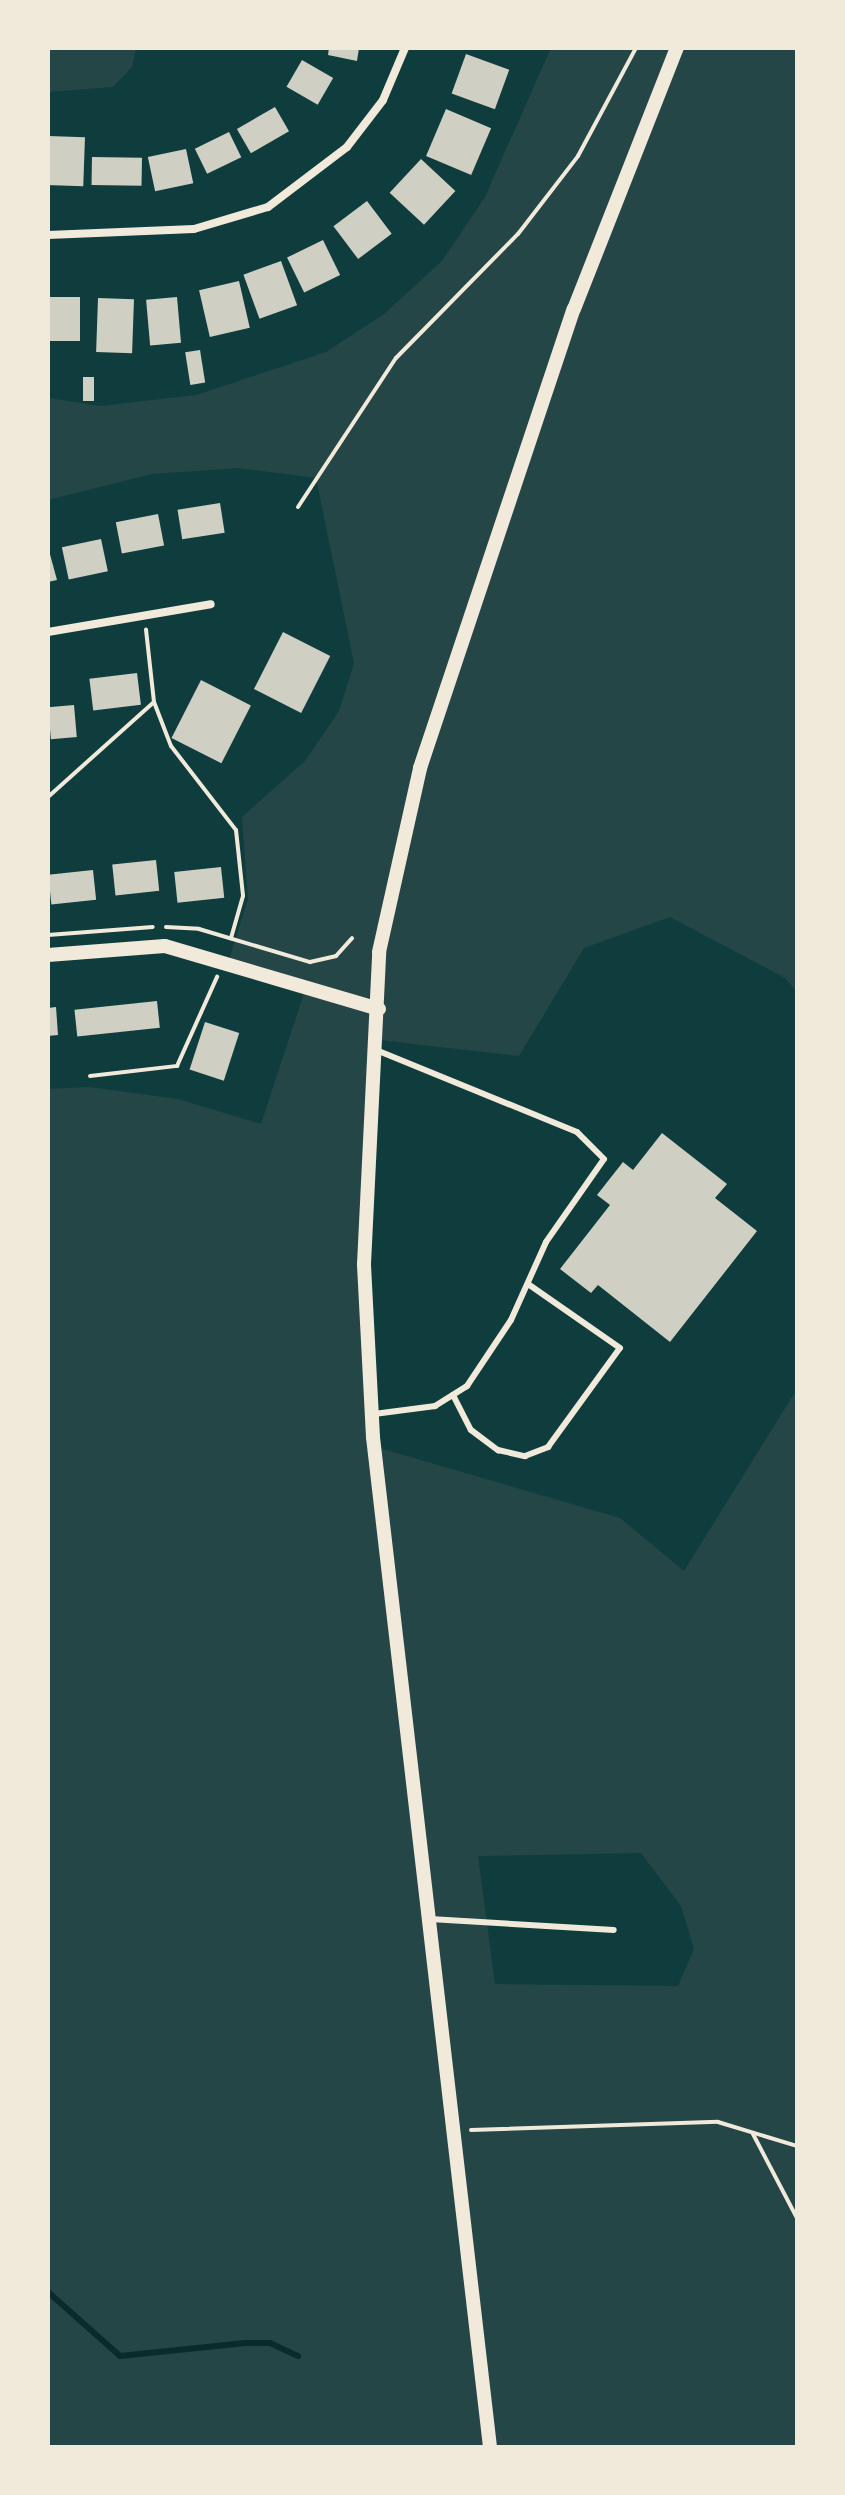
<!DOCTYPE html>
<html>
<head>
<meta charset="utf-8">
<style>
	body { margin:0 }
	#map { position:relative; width:845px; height:2495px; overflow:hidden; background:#0f3d3e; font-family:"PT Sans",sans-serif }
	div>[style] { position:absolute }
	.green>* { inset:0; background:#244646 }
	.stream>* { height:6px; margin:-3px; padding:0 3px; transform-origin:3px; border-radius:3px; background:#0a2a2b }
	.building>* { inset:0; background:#cfcfc3; transform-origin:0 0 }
	.path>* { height:4px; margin:-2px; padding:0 2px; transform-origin:2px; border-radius:2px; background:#f1e9da }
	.service>* { height:6px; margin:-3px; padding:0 3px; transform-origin:3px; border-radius:3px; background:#f1e9da }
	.minor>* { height:8px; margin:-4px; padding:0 4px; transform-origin:4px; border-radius:4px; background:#f1e9da }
	.tertiary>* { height:14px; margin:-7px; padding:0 7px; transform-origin:7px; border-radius:7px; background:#f1e9da }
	span { translate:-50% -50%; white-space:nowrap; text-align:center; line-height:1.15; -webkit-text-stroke:6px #f1e9da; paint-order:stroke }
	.frame { position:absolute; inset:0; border:50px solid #f1e9da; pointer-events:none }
</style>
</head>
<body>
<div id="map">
	<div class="green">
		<div style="clip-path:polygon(48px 48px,136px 48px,132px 67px,113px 87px,48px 92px)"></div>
		<div style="clip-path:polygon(evenodd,551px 48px,797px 48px,797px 992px,785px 978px,670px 917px,584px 948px,519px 1056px,379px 1040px,365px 1264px,376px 1447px,620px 1518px,684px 1571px,797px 1389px,797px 2447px,48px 2447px,48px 1089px,89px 1087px,178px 1099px,261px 1124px,307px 984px,229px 960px,248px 899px,242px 817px,305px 761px,339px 711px,354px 663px,316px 478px,239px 468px,152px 474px,48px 500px,48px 398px,101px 406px,196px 395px,326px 352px,384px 314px,442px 261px,485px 197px,551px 48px,641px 1853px,681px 1906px,694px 1949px,678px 1986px,495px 1984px,478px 1856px,641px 1853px)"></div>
	</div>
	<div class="stream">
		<div style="left:48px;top:2292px;width:96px;rotate:41.6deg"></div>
		<div style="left:120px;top:2356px;width:126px;rotate:-5.9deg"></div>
		<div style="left:245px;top:2343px;width:25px"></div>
		<div style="left:270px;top:2343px;width:31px;rotate:25deg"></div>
	</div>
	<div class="building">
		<div style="clip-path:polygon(329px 48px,359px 48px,357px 61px,328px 55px)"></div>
		<div style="left:466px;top:54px;width:46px;height:42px;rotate:20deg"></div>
		<div style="left:302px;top:60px;width:36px;height:31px;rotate:30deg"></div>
		<div style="left:275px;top:107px;width:28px;height:44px;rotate:60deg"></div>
		<div style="left:446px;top:109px;width:49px;height:51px;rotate:23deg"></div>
		<div style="left:229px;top:132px;width:28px;height:38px;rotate:64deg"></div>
		<div style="left:48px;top:136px;width:37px;height:49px;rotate:2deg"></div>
		<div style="left:186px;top:149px;width:35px;height:39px;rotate:78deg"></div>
		<div style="left:92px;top:157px;width:50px;height:28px;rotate:1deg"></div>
		<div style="left:421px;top:159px;width:47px;height:46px;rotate:43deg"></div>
		<div style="left:367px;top:201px;width:41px;height:42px;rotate:53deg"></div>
		<div style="left:323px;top:240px;width:39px;height:40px;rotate:64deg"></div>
		<div style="left:281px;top:261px;width:47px;height:40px;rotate:70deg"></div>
		<div style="left:239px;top:281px;width:48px;height:41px;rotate:77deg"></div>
		<div style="left:49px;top:297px;width:31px;height:44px"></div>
		<div style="left:177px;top:297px;width:46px;height:31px;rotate:85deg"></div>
		<div style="left:98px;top:298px;width:36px;height:54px;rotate:2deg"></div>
		<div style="left:200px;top:350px;width:33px;height:15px;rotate:81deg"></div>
		<div style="left:83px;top:377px;width:11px;height:24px"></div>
		<div style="left:220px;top:503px;width:30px;height:43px;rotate:81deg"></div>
		<div style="left:158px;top:514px;width:32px;height:43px;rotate:79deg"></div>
		<div style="left:101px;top:539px;width:33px;height:40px;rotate:78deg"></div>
		<div style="clip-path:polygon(48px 547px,57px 580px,48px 582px)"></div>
		<div style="left:283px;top:632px;width:53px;height:64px;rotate:27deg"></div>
		<div style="left:137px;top:673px;width:32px;height:48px;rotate:83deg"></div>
		<div style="left:201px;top:680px;width:56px;height:65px;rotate:27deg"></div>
		<div style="left:74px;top:705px;width:32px;height:26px;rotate:85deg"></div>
		<div style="left:156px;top:860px;width:31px;height:44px;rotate:84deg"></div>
		<div style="left:221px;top:867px;width:31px;height:47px;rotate:84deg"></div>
		<div style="left:93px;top:870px;width:30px;height:45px;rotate:84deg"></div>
		<div style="left:157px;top:1001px;width:27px;height:83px;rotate:84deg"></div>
		<div style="clip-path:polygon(56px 1007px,58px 1035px,48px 1036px,48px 1008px)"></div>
		<div style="left:205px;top:1022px;width:36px;height:50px;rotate:18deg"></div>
		<div style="clip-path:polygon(662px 1133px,727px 1184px,715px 1198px,757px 1231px,670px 1342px,598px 1285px,591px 1293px,560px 1269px,610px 1205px,597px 1195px,623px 1162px,633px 1170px)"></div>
	</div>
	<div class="path">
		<div style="left:298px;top:507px;width:178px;rotate:-56.7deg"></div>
		<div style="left:396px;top:358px;width:174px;rotate:-45.5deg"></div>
		<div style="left:518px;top:234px;width:98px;rotate:-52.4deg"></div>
		<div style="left:578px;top:156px;width:123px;rotate:-61.8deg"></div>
		<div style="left:154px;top:702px;width:47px;rotate:68.9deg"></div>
		<div style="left:171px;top:746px;width:106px;rotate:52.3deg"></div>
		<div style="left:236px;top:830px;width:66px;rotate:83.9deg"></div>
		<div style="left:243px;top:896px;width:44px;rotate:105.9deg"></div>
		<div style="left:48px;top:797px;width:142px;rotate:-41.9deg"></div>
		<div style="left:154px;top:702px;width:73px;rotate:-96.3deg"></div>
		<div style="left:166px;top:927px;width:33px;rotate:3deg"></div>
		<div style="left:199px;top:929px;width:116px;rotate:16.6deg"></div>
		<div style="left:310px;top:962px;width:27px;rotate:-13deg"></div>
		<div style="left:336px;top:956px;width:24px;rotate:-48deg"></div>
		<div style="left:48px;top:935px;width:105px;rotate:-4.4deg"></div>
		<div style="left:90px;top:1076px;width:88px;rotate:-6.6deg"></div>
		<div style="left:177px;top:1066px;width:98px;rotate:-65.8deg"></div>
		<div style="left:471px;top:2130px;width:247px;rotate:-1.9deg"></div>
		<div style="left:718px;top:2122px;width:83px;rotate:16.9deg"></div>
		<div style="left:753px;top:2134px;width:95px;rotate:62.4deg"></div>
	</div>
	<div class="service">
		<div style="left:453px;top:1395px;width:39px;rotate:63deg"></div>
		<div style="left:471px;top:1430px;width:34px;rotate:37deg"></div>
		<div style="left:498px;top:1450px;width:28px;rotate:13deg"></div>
		<div style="left:525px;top:1456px;width:25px;rotate:-21deg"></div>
		<div style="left:548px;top:1447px;width:122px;rotate:-54deg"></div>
		<div style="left:620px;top:1348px;width:112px;rotate:-145.2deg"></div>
		<div style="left:374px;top:1414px;width:62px;rotate:-7.5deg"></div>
		<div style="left:435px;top:1406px;width:38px;rotate:-32deg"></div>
		<div style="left:467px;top:1386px;width:79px;rotate:-56.3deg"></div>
		<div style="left:511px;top:1320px;width:85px;rotate:-65.8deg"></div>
		<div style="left:546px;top:1242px;width:101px;rotate:-55.1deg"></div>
		<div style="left:604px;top:1159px;width:38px;rotate:-135deg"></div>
		<div style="left:577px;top:1132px;width:217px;rotate:-157.8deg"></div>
		<div style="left:430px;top:1919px;width:184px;rotate:3.4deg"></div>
	</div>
	<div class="minor">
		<div style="left:48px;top:235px;width:146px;rotate:-2.4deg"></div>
		<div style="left:194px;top:229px;width:77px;rotate:-16.6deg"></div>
		<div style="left:268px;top:207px;width:99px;rotate:-37.2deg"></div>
		<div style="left:347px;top:147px;width:59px;rotate:-52.5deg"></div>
		<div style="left:383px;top:100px;width:56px;rotate:-67.1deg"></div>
		<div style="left:48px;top:632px;width:165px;rotate:-9.7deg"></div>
	</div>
	<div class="tertiary">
		<div style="left:48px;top:955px;width:117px;rotate:-4.4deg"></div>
		<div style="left:165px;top:946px;width:223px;rotate:16.4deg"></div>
		<div style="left:490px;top:2447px;width:1017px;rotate:-96.61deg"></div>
		<div style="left:373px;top:1437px;width:173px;rotate:-93deg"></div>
		<div style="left:364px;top:1264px;width:312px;rotate:-87.2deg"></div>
		<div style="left:379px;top:952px;width:189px;rotate:-77.4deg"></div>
		<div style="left:420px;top:768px;width:484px;rotate:-71.5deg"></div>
		<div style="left:574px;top:309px;width:281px;rotate:-68.5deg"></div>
	</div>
	<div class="frame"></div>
</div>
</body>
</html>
